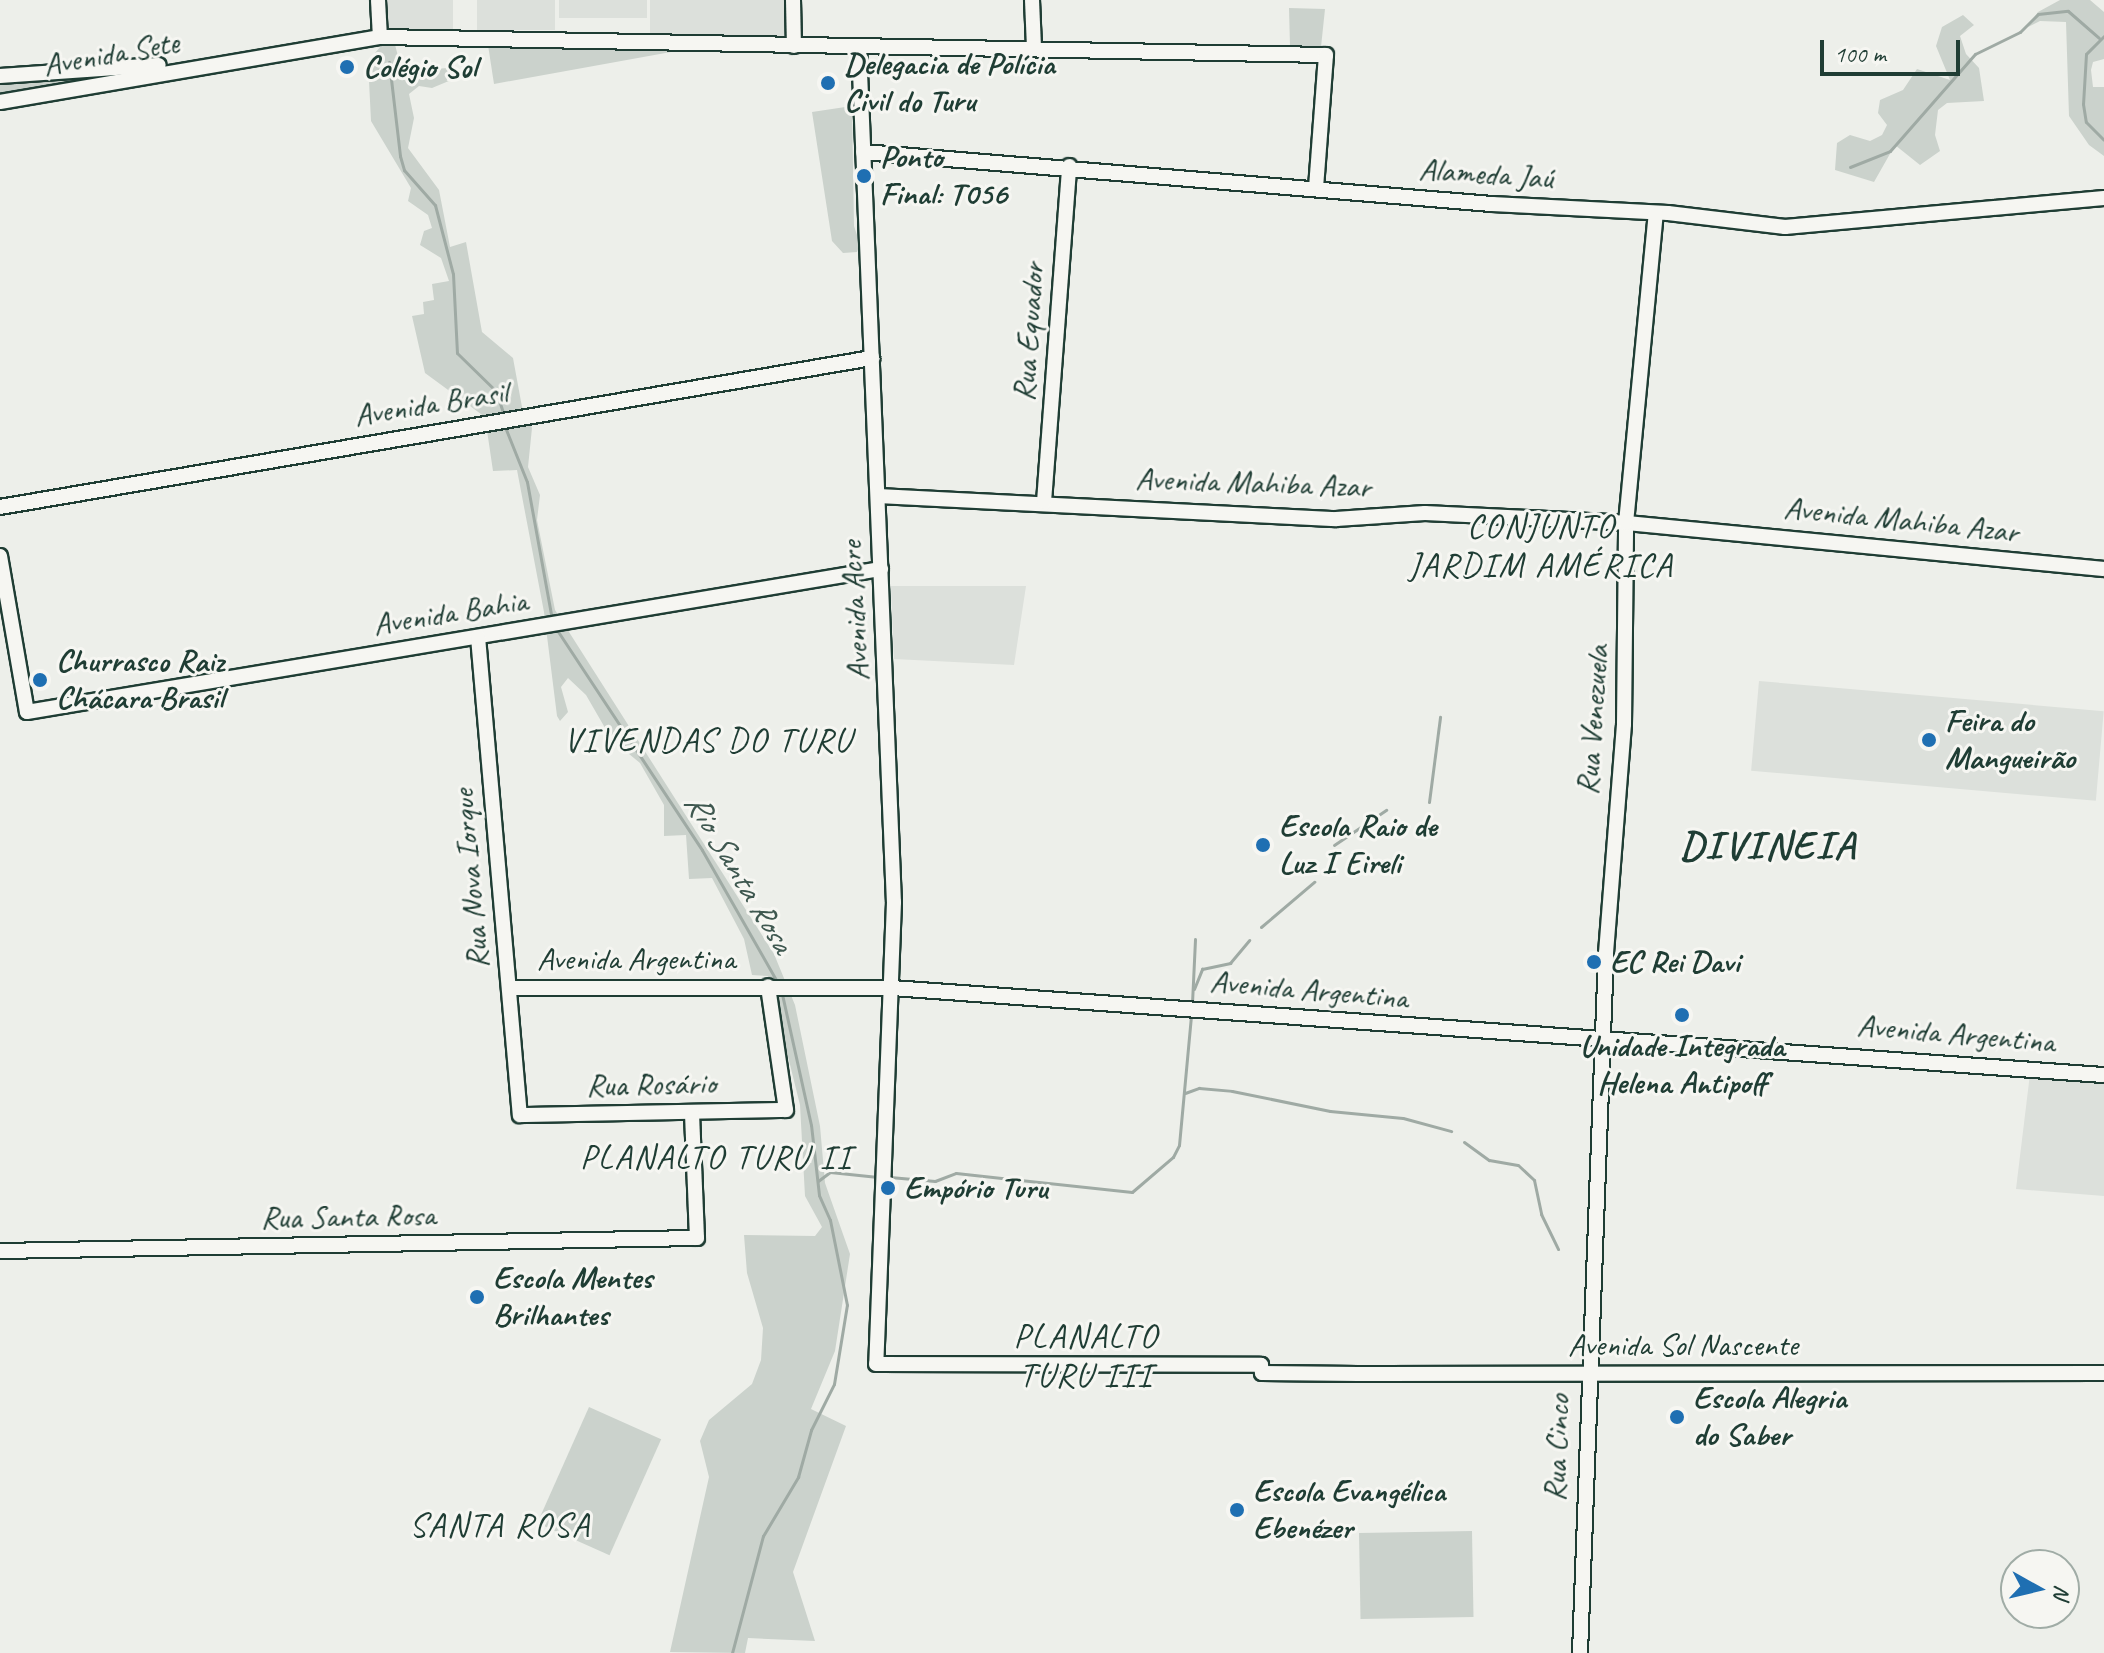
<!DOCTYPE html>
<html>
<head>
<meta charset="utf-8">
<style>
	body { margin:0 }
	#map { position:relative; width:2104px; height:1653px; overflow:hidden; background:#edefea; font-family:Caveat,sans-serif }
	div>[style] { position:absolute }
	.built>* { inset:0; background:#dce0db; transform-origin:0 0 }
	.green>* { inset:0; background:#cbd2cc; transform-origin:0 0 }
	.stream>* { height:3px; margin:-1.5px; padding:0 1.5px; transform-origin:1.5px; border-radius:1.5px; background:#9faaa4 }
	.roads { filter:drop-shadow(2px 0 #1f3d34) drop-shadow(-2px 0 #1f3d34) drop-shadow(0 2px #1f3d34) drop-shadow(0 -2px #1f3d34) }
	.secondary>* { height:14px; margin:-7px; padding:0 7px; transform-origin:7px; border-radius:7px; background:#f6f6f2 }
	.dots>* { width:22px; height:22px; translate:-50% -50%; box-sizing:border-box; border:4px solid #f6f6f2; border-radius:50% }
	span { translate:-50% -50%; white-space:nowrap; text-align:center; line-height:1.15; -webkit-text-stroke:6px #f6f6f2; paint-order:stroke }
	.street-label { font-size:32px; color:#1f3d34 }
	.poi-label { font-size:32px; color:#1f3d34; font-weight:700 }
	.left { translate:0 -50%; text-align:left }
	.neighbourhood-label { font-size:34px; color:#1f3d34; letter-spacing:2px }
	.water-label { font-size:34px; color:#3f5850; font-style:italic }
	.district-label { font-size:40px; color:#1f3d34; font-weight:700; letter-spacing:2px }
	.north { position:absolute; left:2000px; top:1549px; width:80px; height:80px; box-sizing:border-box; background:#f6f6f2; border:2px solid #a0aca6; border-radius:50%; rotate:98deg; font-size:22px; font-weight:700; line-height:32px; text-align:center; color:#1f3d34 }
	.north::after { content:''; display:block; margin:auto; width:28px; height:36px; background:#1f6fb2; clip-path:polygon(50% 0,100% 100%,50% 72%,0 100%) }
	.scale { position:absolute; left:1820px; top:40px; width:140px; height:36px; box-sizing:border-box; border:4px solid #1f3d34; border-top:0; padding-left:10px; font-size:24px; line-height:28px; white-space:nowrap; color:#1f3d34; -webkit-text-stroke:6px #f6f6f2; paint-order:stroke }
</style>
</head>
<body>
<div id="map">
	<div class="built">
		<div style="left:388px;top:0;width:65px;height:33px"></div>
		<div style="left:477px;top:0;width:78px;height:30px"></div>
		<div style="left:559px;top:0;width:88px;height:18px"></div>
		<div style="left:650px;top:0;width:137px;height:36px"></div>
		<div style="clip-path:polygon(891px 586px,1026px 586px,1014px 665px,894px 659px)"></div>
		<div style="left:1759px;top:681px;width:346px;height:90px;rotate:5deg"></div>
		<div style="clip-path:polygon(2030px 1074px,2104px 1080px,2104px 1196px,2016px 1189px)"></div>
	</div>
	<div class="green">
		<div style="clip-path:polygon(2060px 0,2090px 0,2104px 12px,2104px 59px,2093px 62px,2091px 70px,2093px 87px,2104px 87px,2104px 156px,2089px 145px,2069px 116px,2066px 22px,2040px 21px,2028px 27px,2038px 12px)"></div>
		<div style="clip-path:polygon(1289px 8px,1325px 9px,1321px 47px,1290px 46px)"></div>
		<div style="clip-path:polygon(1963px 15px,1974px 25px,1960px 36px,1966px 54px,1979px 68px,1984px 101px,1947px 103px,1938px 110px,1935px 135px,1940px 151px,1920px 165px,1895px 145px,1874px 182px,1835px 170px,1837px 143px,1850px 135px,1870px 141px,1882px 135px,1887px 125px,1878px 113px,1880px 100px,1903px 90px,1917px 69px,1950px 80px,1936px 46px,1942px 27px)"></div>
		<div style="clip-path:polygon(394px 41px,402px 71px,448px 68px,456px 78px,432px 88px,419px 86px,409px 94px,414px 118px,408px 148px,439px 190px,450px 247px,466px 242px,482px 332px,513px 358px,522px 407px,532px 428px,528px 467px,540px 495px,537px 520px,555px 610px,774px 954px,795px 1005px,820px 1126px,825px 1183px,850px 1254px,835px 1351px,811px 1409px,846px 1426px,793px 1572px,815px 1641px,748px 1638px,745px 1653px,670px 1652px,709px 1477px,700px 1441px,709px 1420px,752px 1384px,761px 1360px,763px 1328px,747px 1273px,744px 1235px,815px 1236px,822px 1227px,805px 1196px,800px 1105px,768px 976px,752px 975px,744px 939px,712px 878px,689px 879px,686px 835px,664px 836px,664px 805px,640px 763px,612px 740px,586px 695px,568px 678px,561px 687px,568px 712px,560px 721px,557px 716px,544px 612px,517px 470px,493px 471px,485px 417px,425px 373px,412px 316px,424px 314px,423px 302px,434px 300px,432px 284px,449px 281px,441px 258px,420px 245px,424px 231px,432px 228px,428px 215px,408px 201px,411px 188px,371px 121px,368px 61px,381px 46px)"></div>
		<div style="clip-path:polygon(488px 45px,682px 50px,494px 84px)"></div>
		<div style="clip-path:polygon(141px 69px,0 93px,0 80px)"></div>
		<div style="clip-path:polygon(852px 106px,854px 226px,860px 244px,857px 252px,843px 253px,832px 241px,812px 112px)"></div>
		<div style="left:589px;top:1407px;width:79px;height:127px;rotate:24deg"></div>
		<div style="left:1472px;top:1531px;width:86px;height:113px;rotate:89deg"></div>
	</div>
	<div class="stream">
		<div style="left:2104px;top:36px;width:25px;rotate:135deg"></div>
		<div style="left:2086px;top:54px;width:50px;rotate:93.4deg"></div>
		<div style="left:2083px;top:104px;width:18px;rotate:81deg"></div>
		<div style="left:2086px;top:122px;width:25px;rotate:45deg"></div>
		<div style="left:389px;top:62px;width:95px;rotate:83.3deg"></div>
		<div style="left:400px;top:156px;width:15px;rotate:74deg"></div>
		<div style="left:404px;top:170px;width:47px;rotate:48.5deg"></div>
		<div style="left:435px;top:205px;width:71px;rotate:75.4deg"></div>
		<div style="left:453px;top:274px;width:79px;rotate:87.1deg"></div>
		<div style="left:457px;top:353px;width:54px;rotate:44.3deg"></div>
		<div style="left:496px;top:391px;width:25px;rotate:72deg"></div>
		<div style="left:1850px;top:167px;width:43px;rotate:-21.8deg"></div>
		<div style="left:1890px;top:151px;width:129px;rotate:-48.8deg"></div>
		<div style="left:1975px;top:54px;width:50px;rotate:-26.1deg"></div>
		<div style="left:2020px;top:32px;width:25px;rotate:-45deg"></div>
		<div style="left:2038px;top:14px;width:30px;rotate:-6deg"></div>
		<div style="left:2068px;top:11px;width:41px;rotate:41.1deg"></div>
		<div style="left:505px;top:427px;width:59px;rotate:68.2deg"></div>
		<div style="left:527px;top:482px;width:140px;rotate:79.7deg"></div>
		<div style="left:555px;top:627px;width:267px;rotate:56.6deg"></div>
		<div style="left:702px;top:850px;width:153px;rotate:60.3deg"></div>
		<div style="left:1429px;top:802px;width:86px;rotate:-82.6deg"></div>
		<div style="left:1334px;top:845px;width:63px;rotate:-33.9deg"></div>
		<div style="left:1261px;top:927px;width:70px;rotate:-40.3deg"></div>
		<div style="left:1194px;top:989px;width:22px;rotate:-68deg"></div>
		<div style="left:1202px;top:969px;width:29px;rotate:-12deg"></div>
		<div style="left:1230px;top:963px;width:30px;rotate:-50deg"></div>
		<div style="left:1192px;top:1003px;width:64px;rotate:-87.3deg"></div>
		<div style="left:1185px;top:1093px;width:15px;rotate:-20deg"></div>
		<div style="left:1199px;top:1088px;width:33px;rotate:5deg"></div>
		<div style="left:1232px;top:1091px;width:100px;rotate:11.5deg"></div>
		<div style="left:1330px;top:1111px;width:73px;rotate:5.5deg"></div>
		<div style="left:1403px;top:1118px;width:50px;rotate:15.2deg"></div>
		<div style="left:1464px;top:1142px;width:31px;rotate:36deg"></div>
		<div style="left:1489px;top:1160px;width:29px;rotate:10deg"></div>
		<div style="left:1518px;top:1165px;width:22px;rotate:43deg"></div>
		<div style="left:1534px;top:1180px;width:35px;rotate:78deg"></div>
		<div style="left:1541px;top:1214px;width:39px;rotate:64deg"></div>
		<div style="left:890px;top:1177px;width:45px;rotate:5.1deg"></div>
		<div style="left:935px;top:1181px;width:22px;rotate:-21deg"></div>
		<div style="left:956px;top:1173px;width:177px;rotate:6.2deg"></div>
		<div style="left:1132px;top:1192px;width:54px;rotate:-40.5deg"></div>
		<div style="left:1173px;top:1157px;width:13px;rotate:-63deg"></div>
		<div style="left:1179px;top:1145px;width:131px;rotate:-84.7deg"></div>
		<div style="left:818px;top:1181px;width:15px;rotate:-37deg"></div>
		<div style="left:830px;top:1172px;width:48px;rotate:5.9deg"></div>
		<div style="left:732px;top:1653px;width:121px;rotate:-75.2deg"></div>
		<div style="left:763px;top:1536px;width:69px;rotate:-59.3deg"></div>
		<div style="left:798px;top:1477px;width:49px;rotate:-74.5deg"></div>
		<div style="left:811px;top:1430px;width:51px;rotate:-63.4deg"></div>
		<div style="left:834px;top:1384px;width:80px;rotate:-80.7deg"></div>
		<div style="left:847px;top:1305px;width:87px;rotate:-101.3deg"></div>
		<div style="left:830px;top:1220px;width:27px;rotate:-114deg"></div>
		<div style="left:819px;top:1195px;width:70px;rotate:-96.5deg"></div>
		<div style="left:811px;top:1125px;width:134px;rotate:-102.5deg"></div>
	</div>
	<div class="roads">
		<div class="secondary">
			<div style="left:378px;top:0;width:37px;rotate:87deg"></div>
			<div style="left:793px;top:0;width:46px;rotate:88.8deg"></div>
			<div style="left:1032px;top:0;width:48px;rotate:87.6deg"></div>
			<div style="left:859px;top:47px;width:856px;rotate:87.66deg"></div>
			<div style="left:894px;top:902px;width:462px;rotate:92.2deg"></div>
			<div style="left:876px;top:1364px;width:385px;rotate:0.1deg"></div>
			<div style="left:1261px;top:1365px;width:8px;rotate:83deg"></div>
			<div style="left:1262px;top:1373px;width:96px;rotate:0.6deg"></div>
			<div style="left:1358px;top:1374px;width:746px;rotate:-0.08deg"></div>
			<div style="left:0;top:76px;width:159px;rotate:-4deg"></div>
			<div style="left:0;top:102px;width:386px;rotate:-9.7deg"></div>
			<div style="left:380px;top:37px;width:946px;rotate:1.09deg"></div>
			<div style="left:1326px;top:55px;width:134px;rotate:94.3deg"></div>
			<div style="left:863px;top:152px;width:631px;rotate:4.73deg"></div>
			<div style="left:1492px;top:204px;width:176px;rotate:2.9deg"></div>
			<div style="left:1668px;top:213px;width:118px;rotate:6.8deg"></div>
			<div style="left:1785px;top:227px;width:320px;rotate:-5.2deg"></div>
			<div style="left:878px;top:496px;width:459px;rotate:2.9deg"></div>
			<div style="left:1336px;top:519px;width:89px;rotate:-3.9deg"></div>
			<div style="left:1425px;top:513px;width:201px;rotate:2.8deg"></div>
			<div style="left:1626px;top:523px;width:480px;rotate:5.5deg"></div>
			<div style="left:1044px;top:502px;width:337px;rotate:-85.7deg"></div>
			<div style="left:0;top:507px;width:885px;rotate:-9.7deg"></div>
			<div style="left:0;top:556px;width:158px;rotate:80.2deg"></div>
			<div style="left:27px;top:712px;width:866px;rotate:-9.51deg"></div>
			<div style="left:478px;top:637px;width:480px;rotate:85deg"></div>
			<div style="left:520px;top:1115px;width:266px;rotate:-1.1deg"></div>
			<div style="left:786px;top:1110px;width:125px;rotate:-98.3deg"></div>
			<div style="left:509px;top:988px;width:383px"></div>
			<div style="left:892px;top:988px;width:1215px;rotate:4.11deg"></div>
			<div style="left:0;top:1251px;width:697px;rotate:-1.07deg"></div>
			<div style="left:697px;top:1238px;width:126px;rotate:-92.3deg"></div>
			<div style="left:1580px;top:1653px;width:700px;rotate:-87.87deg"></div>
			<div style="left:1606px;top:953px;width:230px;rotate:-85.5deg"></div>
			<div style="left:1624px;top:724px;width:201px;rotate:-89.4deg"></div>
			<div style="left:1626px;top:523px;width:311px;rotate:-84.5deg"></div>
		</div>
	</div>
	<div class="dots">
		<div style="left:347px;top:67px;background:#1f6fb2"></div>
		<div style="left:828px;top:83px;background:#1f6fb2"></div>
		<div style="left:864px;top:176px;background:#1f6fb2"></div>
		<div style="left:40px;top:680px;background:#1f6fb2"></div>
		<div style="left:1929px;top:740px;background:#1f6fb2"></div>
		<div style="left:1263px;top:845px;background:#1f6fb2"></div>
		<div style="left:1594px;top:962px;background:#1f6fb2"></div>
		<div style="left:1682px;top:1015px;background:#1f6fb2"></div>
		<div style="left:888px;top:1188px;background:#1f6fb2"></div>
		<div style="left:477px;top:1297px;background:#1f6fb2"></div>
		<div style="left:1677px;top:1417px;background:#1f6fb2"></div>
		<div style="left:1237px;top:1510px;background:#1f6fb2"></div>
	</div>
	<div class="street-label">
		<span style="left:111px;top:54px;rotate:-10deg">Avenida Sete</span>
		<span style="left:1486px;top:174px;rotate:4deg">Alameda Jaú</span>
		<span style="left:1029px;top:332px;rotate:-86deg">Rua Equador</span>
		<span style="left:431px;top:404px;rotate:-9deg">Avenida Brasil</span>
		<span style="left:1253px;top:483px;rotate:2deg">Avenida Mahiba Azar</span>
		<span style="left:1901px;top:520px;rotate:6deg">Avenida Mahiba Azar</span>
		<span style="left:855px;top:611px;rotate:-93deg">Avenida Acre</span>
		<span style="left:450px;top:613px;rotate:-9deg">Avenida Bahia</span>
		<span style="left:1593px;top:720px;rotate:-86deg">Rua Venezuela</span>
		<span style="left:471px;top:879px;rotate:-95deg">Rua Nova Iorque</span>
		<span style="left:636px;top:959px">Avenida Argentina</span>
		<span style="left:1309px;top:990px;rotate:5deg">Avenida Argentina</span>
		<span style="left:1956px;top:1034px;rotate:5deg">Avenida Argentina</span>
		<span style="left:651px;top:1085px;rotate:-1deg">Rua Rosário</span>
		<span style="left:348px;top:1217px;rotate:-1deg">Rua Santa Rosa</span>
		<span style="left:1683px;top:1345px">Avenida Sol Nascente</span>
		<span style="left:1557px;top:1448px;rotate:-88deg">Rua Cinco</span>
	</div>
	<div class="poi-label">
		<span class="left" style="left:844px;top:83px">Delegacia de Polícia<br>Civil do Turu</span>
		<span class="left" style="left:363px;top:67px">Colégio Sol</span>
		<span class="left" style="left:880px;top:176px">Ponto<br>Final: T056</span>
		<span class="left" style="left:56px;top:680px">Churrasco Raiz<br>Chácara Brasil</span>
		<span class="left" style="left:1945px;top:740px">Feira do<br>Mangueirão</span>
		<span class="left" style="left:1279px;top:845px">Escola Raio de<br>Luz I Eireli</span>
		<span class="left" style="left:1610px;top:962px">EC Rei Davi</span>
		<span style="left:1682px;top:1065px">Unidade Integrada<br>Helena Antipoff</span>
		<span class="left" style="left:904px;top:1188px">Empório Turu</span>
		<span class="left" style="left:493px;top:1297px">Escola Mentes<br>Brilhantes</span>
		<span class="left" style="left:1693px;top:1417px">Escola Alegria<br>do Saber</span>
		<span class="left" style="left:1253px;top:1510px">Escola Evangélica<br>Ebenézer</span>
	</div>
	<div class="neighbourhood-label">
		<span style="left:1541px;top:545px">CONJUNTO<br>JARDIM AMÉRICA</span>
		<span style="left:708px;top:740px">VIVENDAS DO TURU</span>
		<span style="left:716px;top:1157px">PLANALTO TURU II</span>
		<span style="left:1086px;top:1355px">PLANALTO<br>TURU III</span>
		<span style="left:500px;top:1525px">SANTA ROSA</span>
	</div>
	<div class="water-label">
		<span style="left:740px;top:872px;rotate:59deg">Rio Santa Rosa</span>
	</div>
	<div class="district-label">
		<span style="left:1768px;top:845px">DIVINEIA</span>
	</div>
	<div class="north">N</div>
	<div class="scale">100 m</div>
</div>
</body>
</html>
